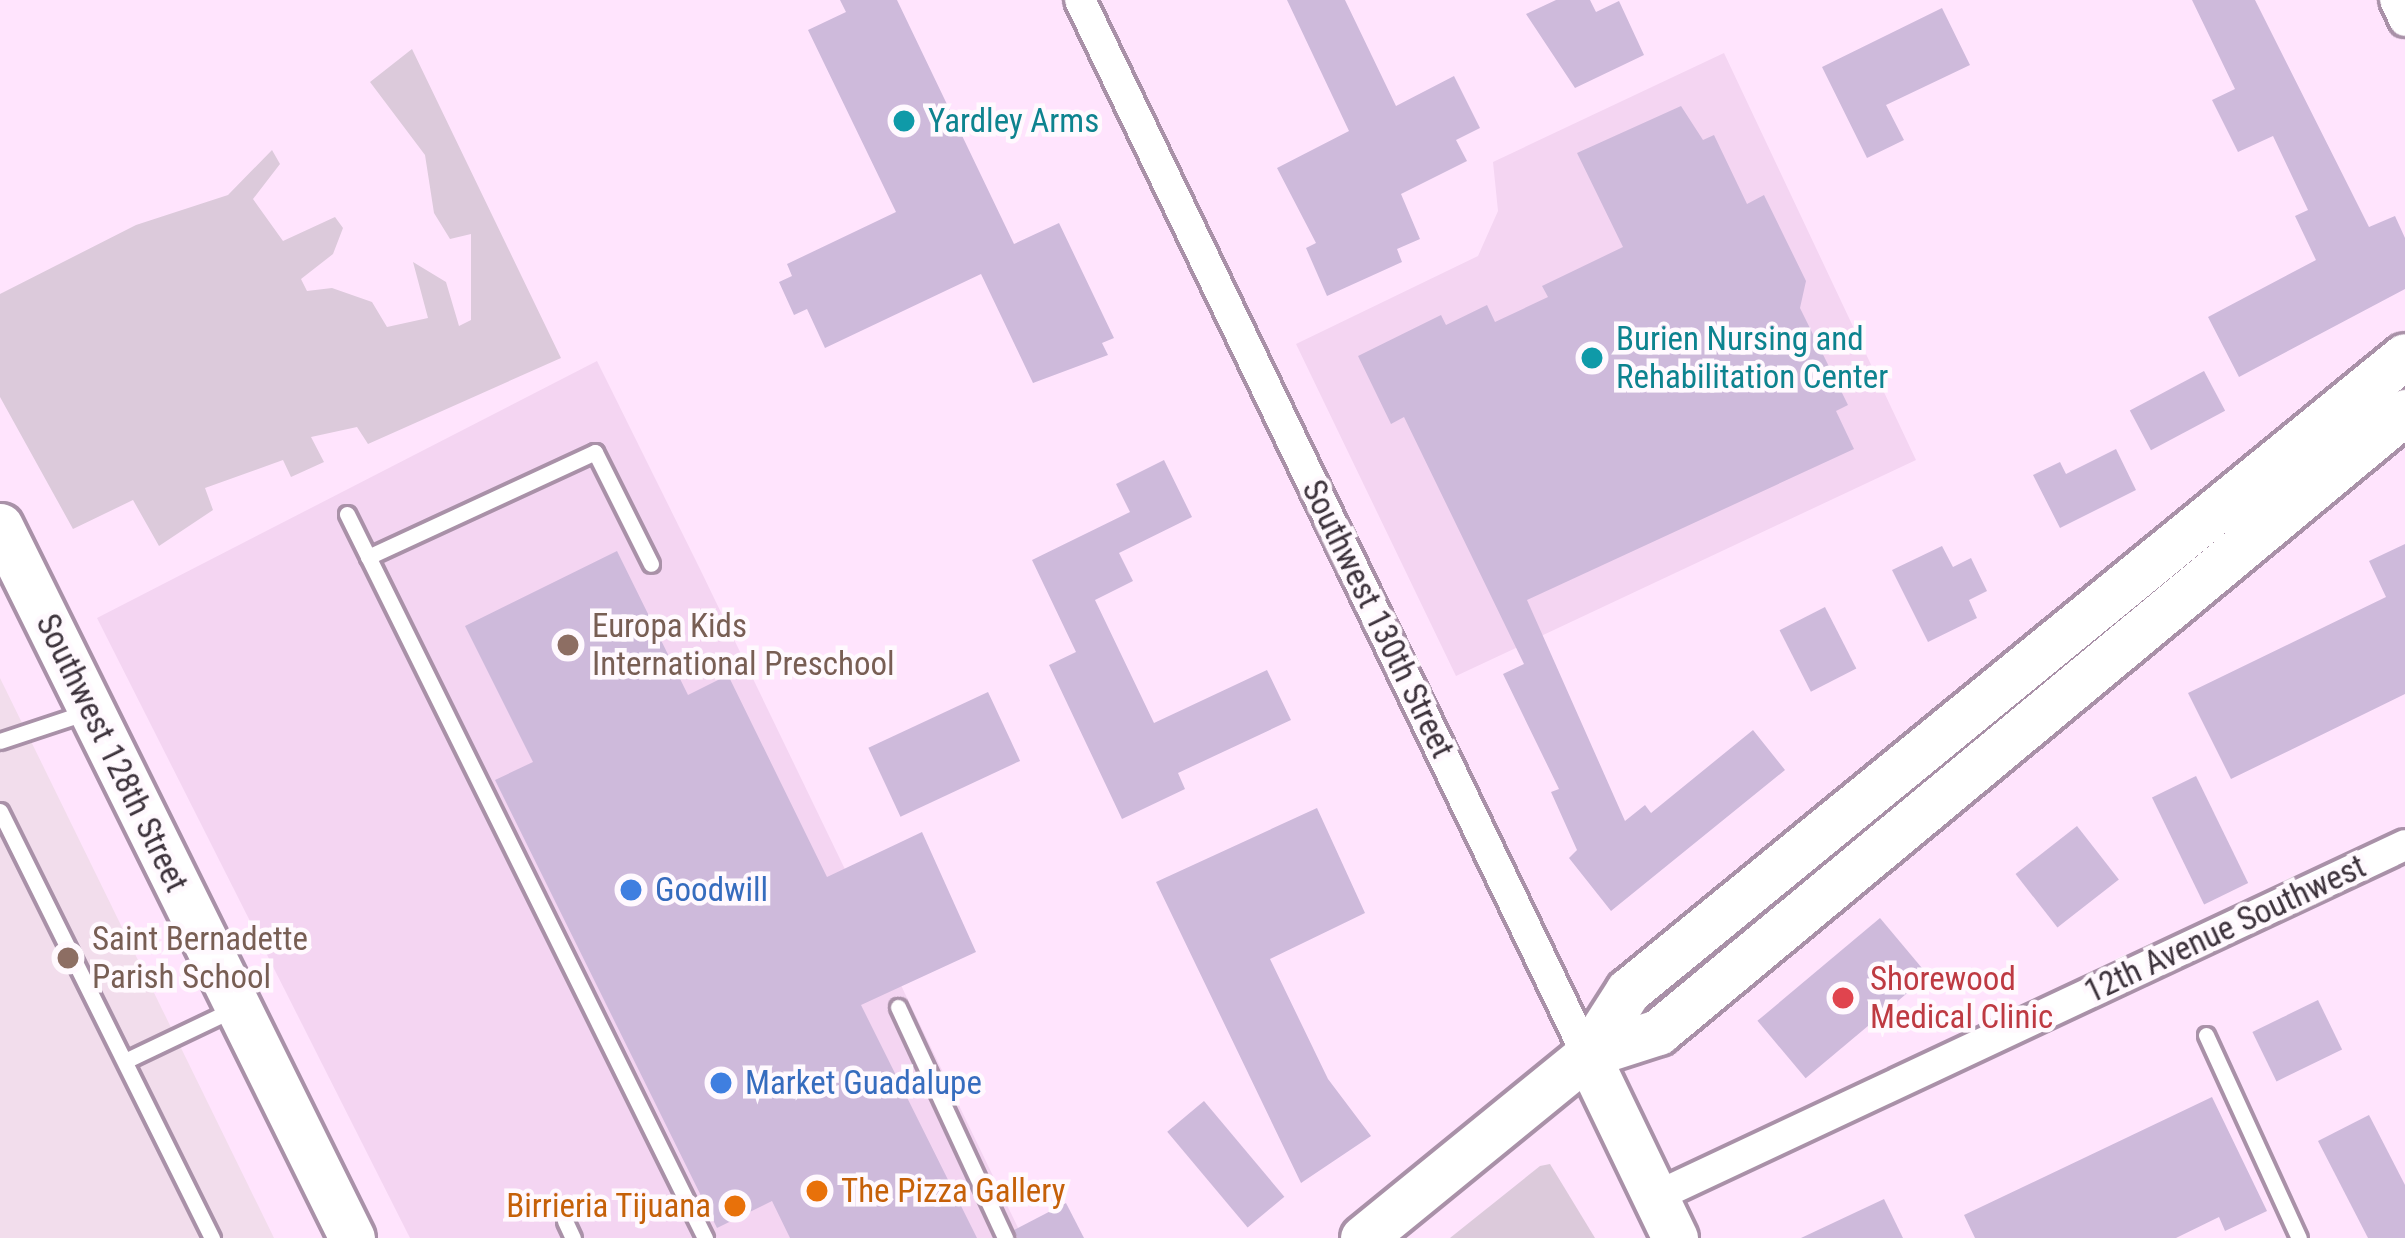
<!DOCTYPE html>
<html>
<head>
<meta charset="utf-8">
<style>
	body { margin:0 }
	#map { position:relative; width:2405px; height:1238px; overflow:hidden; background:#ffe4fd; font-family:"Roboto Condensed",sans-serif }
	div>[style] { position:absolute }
	.built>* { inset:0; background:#f4d5f2 }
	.education>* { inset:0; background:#f2ddec }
	.green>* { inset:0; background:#dccadb }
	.building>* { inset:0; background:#cebadb; transform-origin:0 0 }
	.roads { filter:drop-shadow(3px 0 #a991a8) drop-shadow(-3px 0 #a991a8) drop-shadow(0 3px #a991a8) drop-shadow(0 -3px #a991a8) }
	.lane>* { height:15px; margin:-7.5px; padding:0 7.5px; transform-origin:7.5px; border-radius:7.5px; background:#fff }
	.street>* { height:30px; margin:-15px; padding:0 15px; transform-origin:15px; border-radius:15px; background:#fff }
	.secondary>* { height:45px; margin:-22.5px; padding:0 22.5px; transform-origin:22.5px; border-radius:22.5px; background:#fff }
	.dots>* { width:33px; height:33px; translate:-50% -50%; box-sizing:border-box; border:6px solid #fff9fe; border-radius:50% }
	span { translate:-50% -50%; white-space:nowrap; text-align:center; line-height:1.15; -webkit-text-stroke:9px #fff9fe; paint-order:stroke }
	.culture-label { font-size:33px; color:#0d838f }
	.left { translate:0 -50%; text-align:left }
	.street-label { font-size:33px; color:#3d333c }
	.education-label { font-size:33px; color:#785e54 }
	.shop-label { font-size:33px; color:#366cbe }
	.health-label { font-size:33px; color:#be3a42 }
	.food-label { font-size:33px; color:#c56008 }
	.right { translate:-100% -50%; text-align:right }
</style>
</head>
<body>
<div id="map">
	<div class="built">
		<div style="clip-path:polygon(1724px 53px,1916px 460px,1456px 676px,1296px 344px,1478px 256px,1498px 211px,1493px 162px)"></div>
		<div style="clip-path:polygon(597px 361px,700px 569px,1023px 1238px,410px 1238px,97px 618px)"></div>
	</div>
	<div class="education">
		<div style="clip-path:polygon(0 678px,274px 1238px,0 1238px)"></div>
	</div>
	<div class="green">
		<div style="clip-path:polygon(412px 49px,561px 358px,368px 444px,357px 427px,311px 437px,324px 462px,291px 477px,283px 460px,205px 488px,213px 510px,159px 546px,133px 500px,73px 529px,0 397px,0 294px,136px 225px,228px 195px,272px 150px,280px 164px,253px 199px,283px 241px,335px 217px,343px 228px,333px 254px,301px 279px,307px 291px,332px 288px,372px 302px,387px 327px,428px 318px,413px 262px,446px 282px,459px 326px,471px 320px,471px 234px,450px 239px,434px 213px,425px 155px,370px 82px)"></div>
		<div style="clip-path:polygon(1550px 1164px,1595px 1238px,1450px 1238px,1540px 1166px)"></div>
	</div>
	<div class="building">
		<div style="clip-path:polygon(840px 0,897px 0,1014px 244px,1059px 223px,1114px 338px,1102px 343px,1108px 355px,1033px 383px,981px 274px,825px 348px,807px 309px,794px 315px,779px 282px,792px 276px,787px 264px,896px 212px,808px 30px,846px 12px)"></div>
		<div style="clip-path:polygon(1287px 0,1345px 0,1396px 106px,1454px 76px,1480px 128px,1456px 140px,1467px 161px,1401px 194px,1420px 239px,1397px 249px,1402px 262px,1327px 296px,1306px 248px,1316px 243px,1277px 168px,1349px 131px)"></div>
		<div style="clip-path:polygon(1556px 0,1590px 0,1596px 12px,1619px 1px,1644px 55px,1575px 88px,1526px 14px)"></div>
		<div style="clip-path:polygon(2192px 0,2255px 0,2369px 227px,2395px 216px,2405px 238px,2405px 289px,2239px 377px,2208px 317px,2316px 260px,2295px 216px,2308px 210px,2273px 136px,2238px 152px,2212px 100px,2235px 89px)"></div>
		<div style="clip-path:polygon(1942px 8px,1970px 65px,1886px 105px,1904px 140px,1867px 158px,1822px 67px)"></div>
		<div style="clip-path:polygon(1681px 106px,1703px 140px,1714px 135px,1747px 204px,1764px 195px,1806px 281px,1800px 308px,1848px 405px,1836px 411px,1854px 449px,1527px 600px,1625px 821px,1645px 805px,1651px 813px,1753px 730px,1785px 770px,1611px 911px,1569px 858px,1577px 850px,1551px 792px,1559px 789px,1503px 674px,1524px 664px,1404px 417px,1391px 424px,1358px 356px,1441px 315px,1446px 325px,1487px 305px,1495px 322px,1548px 297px,1542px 286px,1623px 247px,1577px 153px)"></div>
		<div style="left:2204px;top:371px;width:45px;height:84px;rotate:62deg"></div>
		<div style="clip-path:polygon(2116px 449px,2136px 490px,2060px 528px,2033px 475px,2060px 462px,2066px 474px)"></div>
		<div style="clip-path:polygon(1164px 460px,1192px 517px,1119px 553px,1133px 581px,1095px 600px,1154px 723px,1267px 670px,1291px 720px,1178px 773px,1185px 789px,1122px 819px,1049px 665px,1076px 652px,1032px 560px,1130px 512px,1116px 484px)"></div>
		<div style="clip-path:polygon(2405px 544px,2405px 694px,2231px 779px,2188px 693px,2386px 597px,2369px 561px)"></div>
		<div style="clip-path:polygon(1942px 546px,1953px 567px,1971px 558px,1987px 591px,1969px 600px,1977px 618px,1928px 642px,1892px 570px)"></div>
		<div style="clip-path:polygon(617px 551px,688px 695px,728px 675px,827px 877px,922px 832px,976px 952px,861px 1005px,977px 1238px,790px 1238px,772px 1201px,717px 1228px,495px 780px,533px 762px,465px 626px)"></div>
		<div style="left:1825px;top:607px;width:69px;height:51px;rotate:63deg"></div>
		<div style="left:988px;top:692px;width:76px;height:132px;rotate:65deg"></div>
		<div style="left:2196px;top:776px;width:119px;height:49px;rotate:64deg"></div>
		<div style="clip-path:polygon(1317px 808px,1365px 913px,1270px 959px,1328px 1079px,1371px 1136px,1301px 1183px,1156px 882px)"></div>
		<div style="left:2077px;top:826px;width:68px;height:78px;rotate:52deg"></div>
		<div style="left:1880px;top:918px;width:75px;height:160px;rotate:50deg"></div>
		<div style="left:2318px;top:1000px;width:55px;height:73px;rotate:64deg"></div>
		<div style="clip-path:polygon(2212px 1097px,2267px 1211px,2225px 1231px,2219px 1217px,2176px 1238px,1975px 1238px,1964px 1215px)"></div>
		<div style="left:1204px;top:1101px;width:125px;height:48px;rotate:50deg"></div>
		<div style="clip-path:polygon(2369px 1115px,2405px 1185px,2405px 1238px,2368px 1238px,2318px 1141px)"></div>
		<div style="clip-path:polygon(1884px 1199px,1903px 1238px,1801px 1238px)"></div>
		<div style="clip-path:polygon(1066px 1203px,1084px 1238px,1017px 1238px,1014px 1230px)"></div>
	</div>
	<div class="roads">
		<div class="lane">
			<div style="left:347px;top:514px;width:808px;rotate:63.69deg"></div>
			<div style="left:368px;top:557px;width:250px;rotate:-24.8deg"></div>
			<div style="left:595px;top:452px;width:125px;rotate:63.4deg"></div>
			<div style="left:0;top:741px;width:92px;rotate:-18.4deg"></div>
			<div style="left:0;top:811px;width:477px;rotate:63.6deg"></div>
			<div style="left:898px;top:1007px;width:255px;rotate:65.1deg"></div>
			<div style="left:2206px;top:1035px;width:223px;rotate:65.4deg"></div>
			<div style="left:127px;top:1060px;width:116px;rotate:-25.5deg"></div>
			<div style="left:565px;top:1221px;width:19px;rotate:65deg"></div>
		</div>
		<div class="street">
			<div style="left:1080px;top:0;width:1171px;rotate:64.33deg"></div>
			<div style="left:2395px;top:0;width:23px;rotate:65deg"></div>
			<div style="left:1655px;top:1197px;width:828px;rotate:-25.14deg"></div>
		</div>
		<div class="secondary">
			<div style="left:0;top:526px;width:794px;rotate:63.69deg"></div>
			<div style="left:1587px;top:1055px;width:75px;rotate:-17.9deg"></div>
			<div style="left:1658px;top:1032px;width:971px;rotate:-39.69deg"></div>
			<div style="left:1587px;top:1055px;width:203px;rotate:64.3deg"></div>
			<div style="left:1363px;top:1238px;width:289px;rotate:-39.2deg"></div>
			<div style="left:1587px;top:1055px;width:76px;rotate:-57.4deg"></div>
			<div style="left:1628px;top:991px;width:1003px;rotate:-39.26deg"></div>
		</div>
	</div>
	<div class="dots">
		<div style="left:904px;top:121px;background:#0f9aa8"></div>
		<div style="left:1592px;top:358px;background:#0f9aa8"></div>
		<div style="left:568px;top:645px;background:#8d6e63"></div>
		<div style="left:631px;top:890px;background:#3f7fe0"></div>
		<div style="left:68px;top:958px;background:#8d6e63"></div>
		<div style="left:1843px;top:998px;background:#e0444e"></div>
		<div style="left:721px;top:1083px;background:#3f7fe0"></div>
		<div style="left:817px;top:1191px;background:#e8710a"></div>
		<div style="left:735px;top:1206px;background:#e8710a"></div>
	</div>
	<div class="culture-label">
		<span class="left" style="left:928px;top:121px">Yardley Arms</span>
		<span class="left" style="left:1616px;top:358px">Burien Nursing and<br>Rehabilitation Center</span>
	</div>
	<div class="street-label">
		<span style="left:1378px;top:619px;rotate:64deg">Southwest 130th Street</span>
		<span style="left:112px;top:753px;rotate:64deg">Southwest 128th Street</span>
		<span style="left:2225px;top:929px;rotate:-25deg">12th Avenue Southwest</span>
	</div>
	<div class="education-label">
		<span class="left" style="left:592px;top:645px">Europa Kids<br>International Preschool</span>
		<span class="left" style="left:92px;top:958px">Saint Bernadette<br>Parish School</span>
	</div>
	<div class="shop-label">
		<span class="left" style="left:655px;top:890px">Goodwill</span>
		<span class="left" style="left:745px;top:1083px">Market Guadalupe</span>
	</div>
	<div class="health-label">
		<span class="left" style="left:1870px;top:998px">Shorewood<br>Medical Clinic</span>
	</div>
	<div class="food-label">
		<span class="left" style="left:841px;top:1191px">The Pizza Gallery</span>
		<span class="right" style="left:711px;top:1206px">Birrieria Tijuana</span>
	</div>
</div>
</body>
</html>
